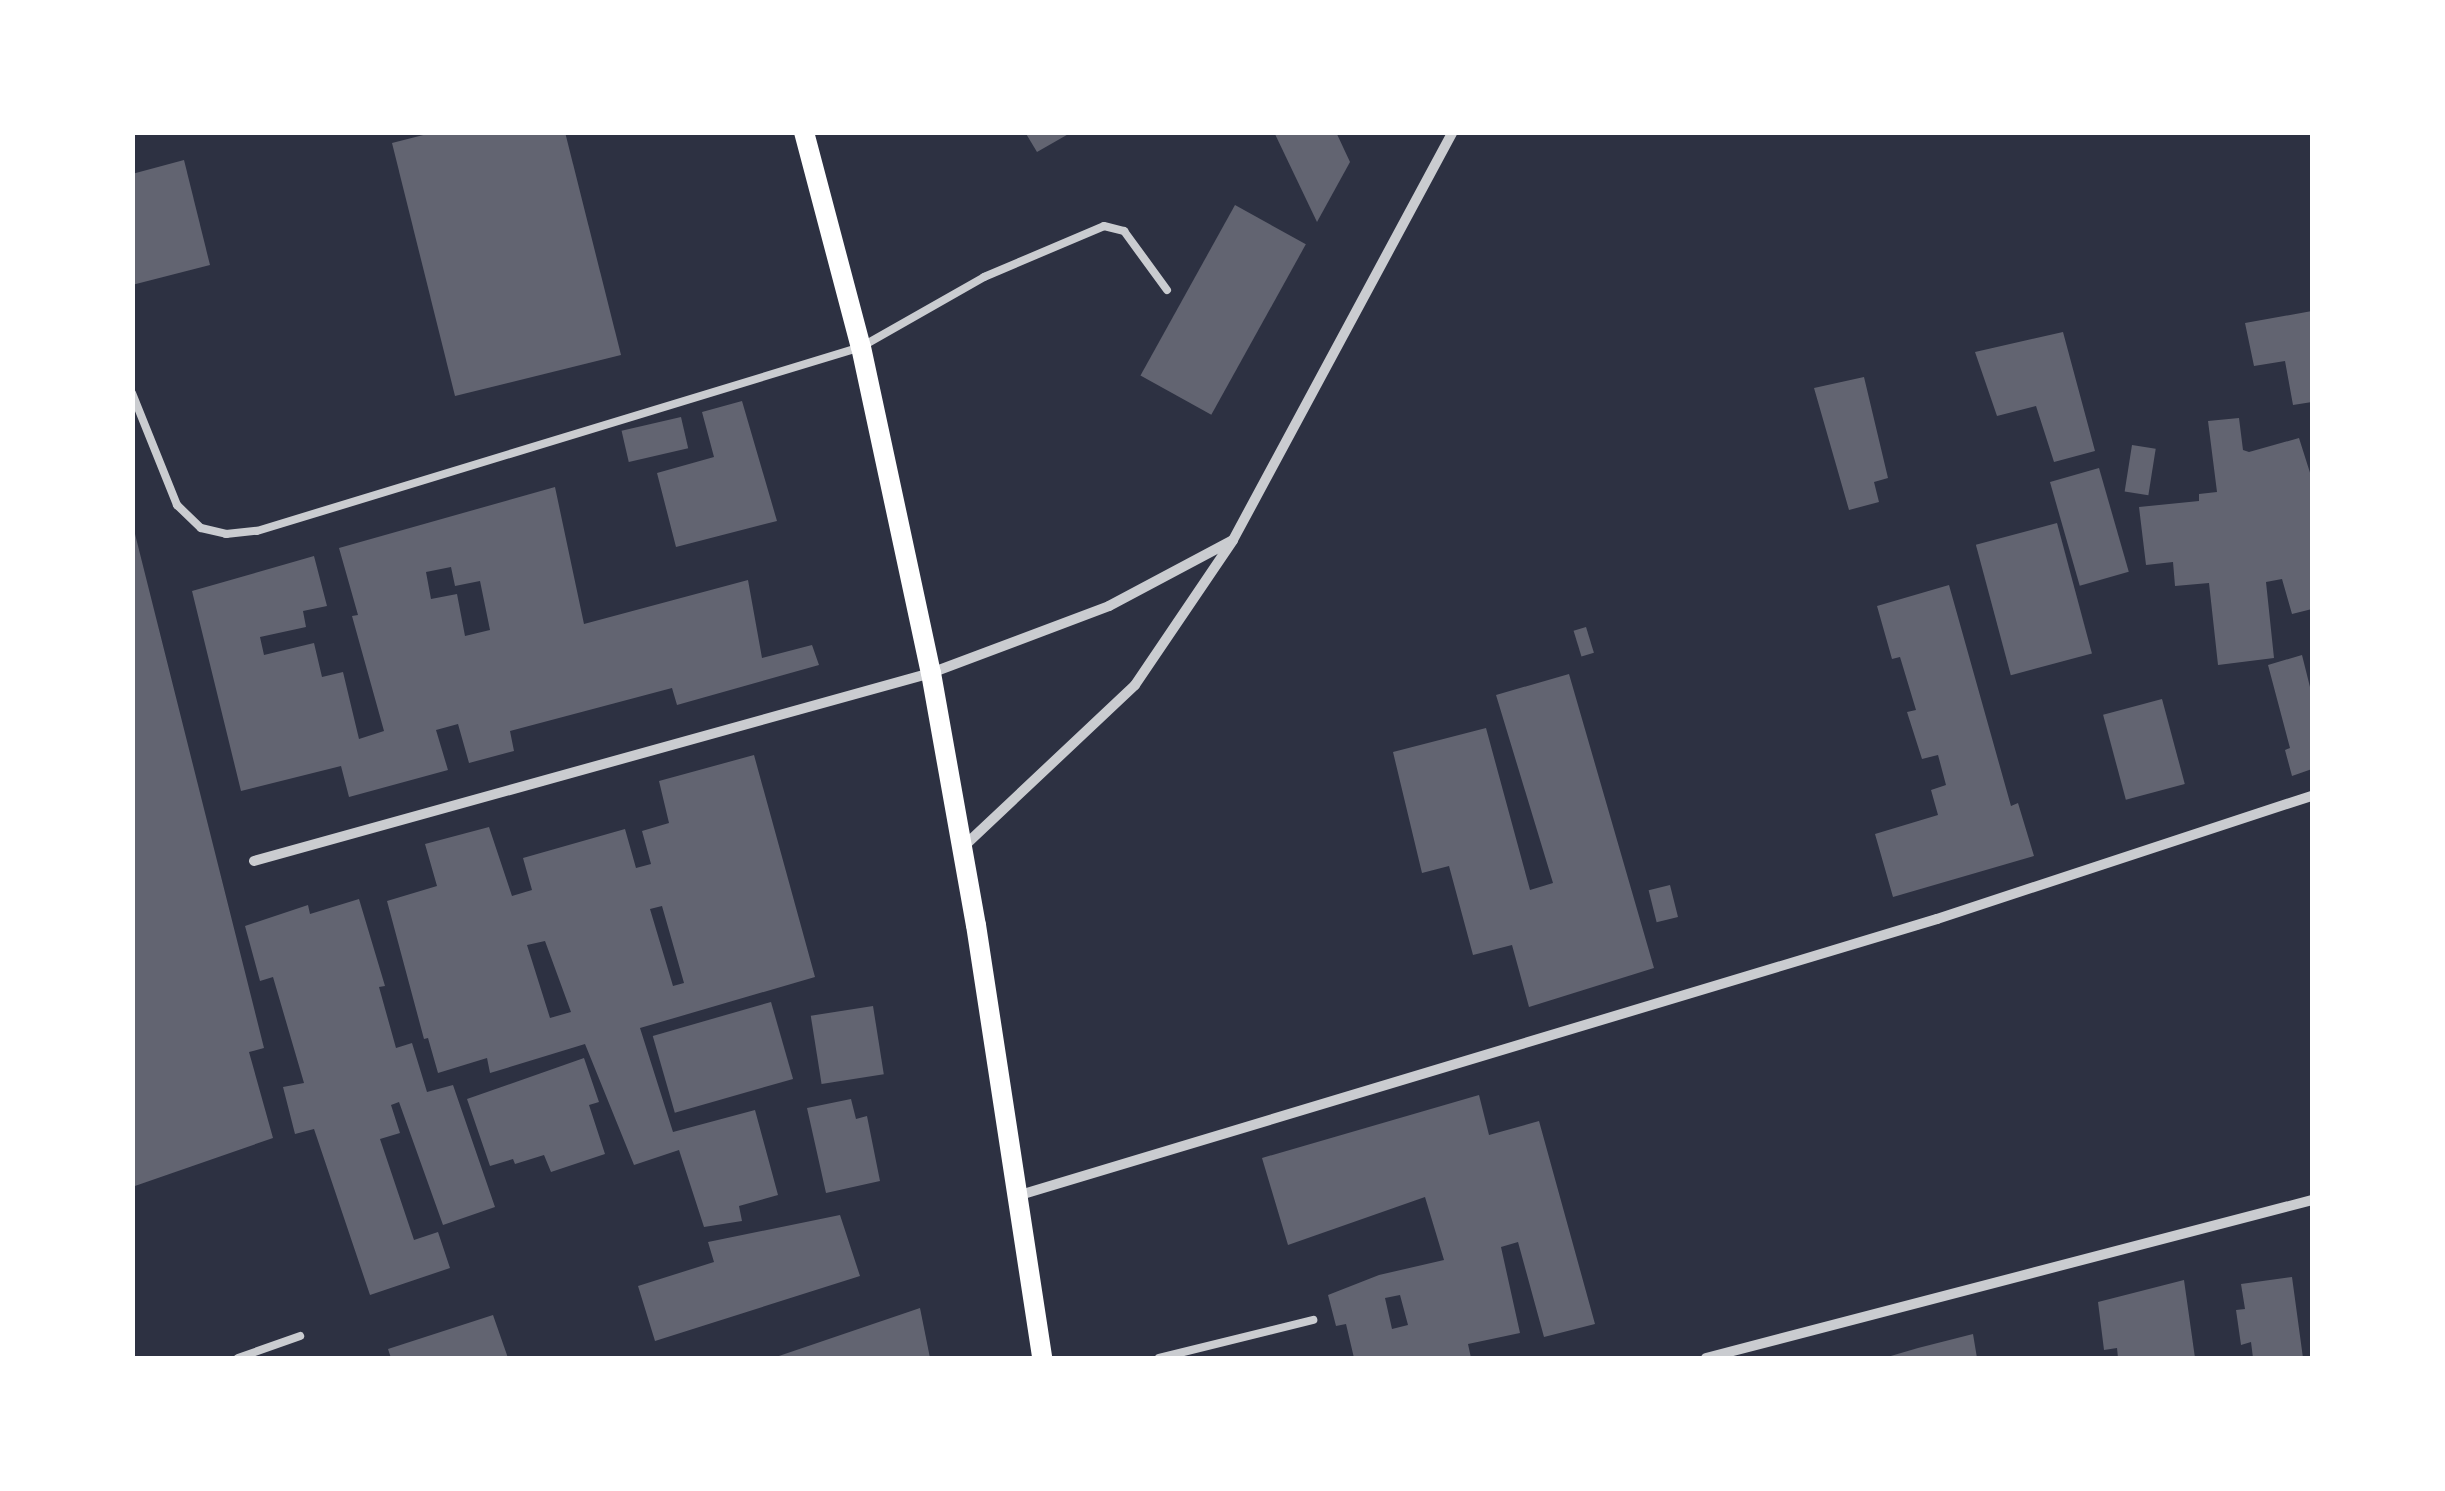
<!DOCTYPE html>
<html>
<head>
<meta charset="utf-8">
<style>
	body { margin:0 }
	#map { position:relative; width:2445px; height:1491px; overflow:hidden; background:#2d3142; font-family:"Open Sans",sans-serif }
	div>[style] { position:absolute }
	.building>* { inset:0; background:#626471; transform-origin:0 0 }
	.service>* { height:8px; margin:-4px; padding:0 4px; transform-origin:4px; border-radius:4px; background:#caccd0 }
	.minor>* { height:10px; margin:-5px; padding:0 5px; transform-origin:5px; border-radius:5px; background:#caccd0 }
	.secondary>* { height:20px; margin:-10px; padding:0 10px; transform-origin:10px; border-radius:10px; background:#fff }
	span { translate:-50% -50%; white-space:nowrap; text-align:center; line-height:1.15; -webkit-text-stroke:9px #fff; paint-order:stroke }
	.frame { position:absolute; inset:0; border:135px solid #fff; pointer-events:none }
</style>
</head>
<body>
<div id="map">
	<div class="building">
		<div style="clip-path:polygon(435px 132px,565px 132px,621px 355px,455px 396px,392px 143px)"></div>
		<div style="clip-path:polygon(1025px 132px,1072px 132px,1037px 152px)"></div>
		<div style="clip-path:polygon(1274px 132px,1336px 132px,1350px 162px,1317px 222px)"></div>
		<div style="clip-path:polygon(184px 160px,210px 265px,132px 285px,132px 174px)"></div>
		<div style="left:1235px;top:205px;width:81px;height:195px;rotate:29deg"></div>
		<div style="clip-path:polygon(2312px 311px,2312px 402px,2293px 405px,2285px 361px,2254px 366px,2245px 323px)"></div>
		<div style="clip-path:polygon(2063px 332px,2095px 451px,2054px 462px,2036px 406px,1997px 416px,1975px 352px)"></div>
		<div style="clip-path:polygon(1864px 377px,1888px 478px,1874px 482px,1879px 502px,1849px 510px,1814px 388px)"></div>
		<div style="clip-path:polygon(742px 401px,777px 521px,676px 547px,657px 473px,714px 457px,702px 412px)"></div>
		<div style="left:681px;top:417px;width:32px;height:61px;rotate:77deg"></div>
		<div style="clip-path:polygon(2239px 418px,2243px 450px,2249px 452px,2299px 438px,2312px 479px,2312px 609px,2292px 614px,2282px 579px,2266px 582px,2274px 658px,2218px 665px,2209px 583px,2175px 586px,2173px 562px,2146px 565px,2139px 507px,2199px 501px,2199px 494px,2217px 492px,2208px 421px)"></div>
		<div style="left:2132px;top:445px;width:24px;height:47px;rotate:9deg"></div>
		<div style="left:2099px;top:468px;width:108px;height:51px;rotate:74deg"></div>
		<div style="clip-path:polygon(evenodd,555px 487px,584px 624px,748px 580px,762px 658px,812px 645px,819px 665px,677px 705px,672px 688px,510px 731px,514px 751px,469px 763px,458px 724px,436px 730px,448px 770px,349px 797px,341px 766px,241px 791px,192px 591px,314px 556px,327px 606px,303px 611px,306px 627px,260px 637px,264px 655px,314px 643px,322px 677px,343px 672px,359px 739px,384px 731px,352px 616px,358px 615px,339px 548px,555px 487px,451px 567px,455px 586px,480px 581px,490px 630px,465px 636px,457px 594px,431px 599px,426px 572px,451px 567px)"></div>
		<div style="clip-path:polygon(132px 522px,264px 1048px,249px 1052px,273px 1138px,132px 1187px)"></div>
		<div style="left:2057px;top:523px;width:135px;height:84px;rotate:75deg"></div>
		<div style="clip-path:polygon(1949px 585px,2011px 806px,2018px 803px,2034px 856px,1893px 897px,1875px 834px,1938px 815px,1931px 790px,1946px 785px,1938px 755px,1922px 759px,1907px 712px,1916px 710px,1900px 657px,1892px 659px,1877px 606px)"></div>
		<div style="left:1586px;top:627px;width:27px;height:13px;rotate:73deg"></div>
		<div style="clip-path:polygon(2302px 655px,2312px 695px,2312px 769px,2292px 776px,2285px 750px,2290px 748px,2268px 665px)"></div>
		<div style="clip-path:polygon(1569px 674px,1654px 968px,1529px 1007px,1512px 945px,1473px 955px,1449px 866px,1422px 873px,1393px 752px,1486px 728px,1530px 890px,1553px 883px,1496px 695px)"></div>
		<div style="left:2162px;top:699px;width:88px;height:61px;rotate:75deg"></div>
		<div style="clip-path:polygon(evenodd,754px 755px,815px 977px,640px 1028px,673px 1132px,755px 1110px,778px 1195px,739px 1206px,742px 1221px,704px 1227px,679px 1150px,634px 1165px,585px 1044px,490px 1073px,487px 1058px,438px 1073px,428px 1038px,424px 1039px,387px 901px,437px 886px,425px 844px,489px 827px,512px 896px,532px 890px,523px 858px,625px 829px,636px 868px,651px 864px,642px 831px,669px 823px,659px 781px,754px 755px,662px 906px,684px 983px,673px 986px,650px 909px,662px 906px,754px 755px,545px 941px,571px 1012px,550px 1018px,527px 945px,545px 941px)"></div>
		<div style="left:1670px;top:885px;width:33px;height:22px;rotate:76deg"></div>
		<div style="clip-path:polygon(359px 899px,385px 986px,379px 987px,396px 1048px,412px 1043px,427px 1092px,453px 1085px,495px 1207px,443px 1225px,399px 1102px,391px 1105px,400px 1133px,380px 1139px,414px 1240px,438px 1232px,450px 1268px,370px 1295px,314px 1129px,295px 1134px,283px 1087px,304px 1083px,273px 977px,260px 981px,245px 926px,308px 905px,310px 914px)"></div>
		<div style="left:771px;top:1002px;width:80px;height:123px;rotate:74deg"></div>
		<div style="left:873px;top:1006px;width:69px;height:63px;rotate:81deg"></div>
		<div style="clip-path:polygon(584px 1058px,599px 1102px,589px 1105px,605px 1154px,551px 1172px,544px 1155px,515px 1164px,513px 1159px,490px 1166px,467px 1099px)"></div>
		<div style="clip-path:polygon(evenodd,1479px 1095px,1489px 1135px,1539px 1121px,1595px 1324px,1544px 1337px,1518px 1242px,1501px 1247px,1520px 1333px,1468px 1344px,1471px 1358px,1354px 1358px,1346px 1324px,1336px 1326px,1328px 1295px,1379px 1275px,1444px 1260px,1425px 1197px,1288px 1245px,1262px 1158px,1479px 1095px,1400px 1295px,1408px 1325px,1392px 1329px,1385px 1298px,1400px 1295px)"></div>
		<div style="clip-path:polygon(851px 1099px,856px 1119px,867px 1116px,880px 1181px,826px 1193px,807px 1108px)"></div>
		<div style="clip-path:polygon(840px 1215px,860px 1276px,655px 1341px,638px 1286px,714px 1262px,708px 1242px)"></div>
		<div style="clip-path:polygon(2292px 1277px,2303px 1358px,2253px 1358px,2251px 1342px,2241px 1345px,2236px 1310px,2245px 1309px,2241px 1284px)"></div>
		<div style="clip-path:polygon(2184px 1280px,2195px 1358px,2118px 1358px,2117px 1348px,2104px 1350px,2098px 1302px)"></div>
		<div style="clip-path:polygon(920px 1308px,930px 1358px,773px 1358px)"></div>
		<div style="clip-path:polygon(493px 1315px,508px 1358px,391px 1358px,388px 1349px)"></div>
		<div style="clip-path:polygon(1973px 1334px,1977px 1358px,1884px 1358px,1918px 1348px)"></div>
	</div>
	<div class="service">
		<div style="left:132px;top:393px;width:121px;rotate:68.1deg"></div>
		<div style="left:177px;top:505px;width:33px;rotate:44deg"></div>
		<div style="left:201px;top:528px;width:26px;rotate:13deg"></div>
		<div style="left:226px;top:534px;width:31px;rotate:-6deg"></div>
		<div style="left:257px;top:531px;width:631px;rotate:-16.94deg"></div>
		<div style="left:861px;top:347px;width:142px;rotate:-29.6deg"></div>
		<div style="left:984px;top:277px;width:130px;rotate:-23deg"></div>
		<div style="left:1104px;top:226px;width:21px;rotate:14deg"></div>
		<div style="left:1124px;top:231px;width:73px;rotate:53.9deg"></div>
		<div style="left:238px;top:1358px;width:66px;rotate:-19.5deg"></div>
		<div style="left:1159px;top:1358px;width:159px;rotate:-13.9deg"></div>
	</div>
	<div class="minor">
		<div style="left:961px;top:849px;width:239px;rotate:-43.3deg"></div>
		<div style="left:1135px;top:685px;width:175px;rotate:-55.9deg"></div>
		<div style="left:1233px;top:540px;width:464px;rotate:-61.7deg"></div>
		<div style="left:254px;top:861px;width:703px;rotate:-15.52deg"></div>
		<div style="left:931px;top:673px;width:190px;rotate:-20.6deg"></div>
		<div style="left:1109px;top:606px;width:140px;rotate:-28deg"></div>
		<div style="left:1020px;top:1195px;width:958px;rotate:-16.75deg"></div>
		<div style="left:1937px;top:919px;width:395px;rotate:-18.2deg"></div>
		<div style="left:1706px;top:1358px;width:626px;rotate:-14.61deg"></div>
	</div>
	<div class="secondary">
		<div style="left:804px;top:132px;width:222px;rotate:75.2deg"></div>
		<div style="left:861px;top:347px;width:333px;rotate:77.9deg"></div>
		<div style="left:931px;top:673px;width:256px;rotate:79.9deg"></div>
		<div style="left:976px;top:925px;width:438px;rotate:81.3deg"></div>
	</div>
	<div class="frame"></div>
</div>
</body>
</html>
